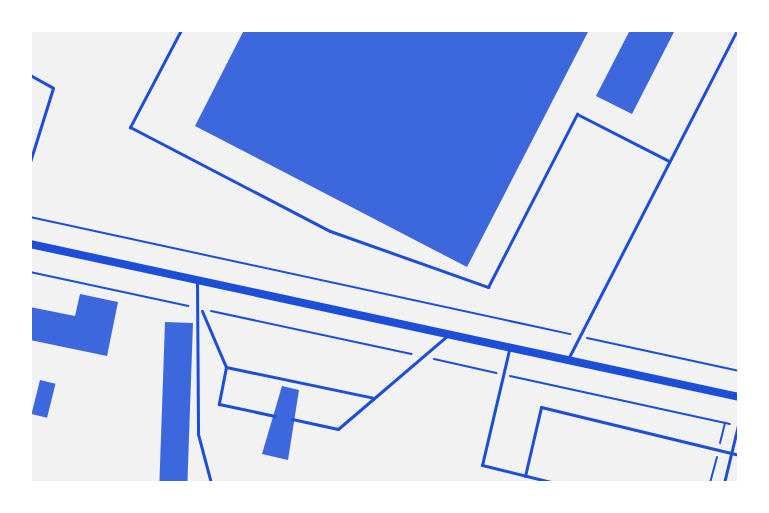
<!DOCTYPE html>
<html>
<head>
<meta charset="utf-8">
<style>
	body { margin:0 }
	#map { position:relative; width:769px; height:513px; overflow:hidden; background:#f2f2f2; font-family:Lato,sans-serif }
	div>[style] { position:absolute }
	.building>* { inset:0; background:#3d67dc; transform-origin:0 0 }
	.path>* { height:2px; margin:-1px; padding:0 1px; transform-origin:1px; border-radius:1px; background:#1d4ed8 }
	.service>* { height:3px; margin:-1.5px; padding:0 1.5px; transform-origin:1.5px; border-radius:1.5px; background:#1d4ed8 }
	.tertiary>* { height:8px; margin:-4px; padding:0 4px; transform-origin:4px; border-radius:4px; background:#1d4ed8 }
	span { translate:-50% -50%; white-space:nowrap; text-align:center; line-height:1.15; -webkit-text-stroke:4.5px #fff; paint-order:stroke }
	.frame { position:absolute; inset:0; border:32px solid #fff; pointer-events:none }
</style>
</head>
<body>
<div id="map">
	<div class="building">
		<div style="clip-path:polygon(244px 30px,589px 30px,467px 267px,195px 126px)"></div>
		<div style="clip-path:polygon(630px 30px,675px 30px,632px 114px,596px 96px)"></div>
		<div style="clip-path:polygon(80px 294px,118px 302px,107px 356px,30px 340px,30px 307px,75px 316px)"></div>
		<div style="left:165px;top:322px;width:28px;height:161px;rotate:2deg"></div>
		<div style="left:40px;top:380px;width:16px;height:35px;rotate:14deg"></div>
		<div style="clip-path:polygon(282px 386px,299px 390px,288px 460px,262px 454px)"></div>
	</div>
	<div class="path">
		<div style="left:30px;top:217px;width:553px;rotate:12.23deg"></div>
		<div style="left:30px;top:272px;width:162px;rotate:12.1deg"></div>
		<div style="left:211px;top:311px;width:205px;rotate:12.1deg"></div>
		<div style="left:587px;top:338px;width:156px;rotate:12.2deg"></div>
		<div style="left:434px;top:359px;width:64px;rotate:12.7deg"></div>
		<div style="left:510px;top:376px;width:225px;rotate:12.3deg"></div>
		<div style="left:720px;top:443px;width:21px;rotate:-76deg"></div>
		<div style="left:710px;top:483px;width:27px;rotate:-75deg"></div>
	</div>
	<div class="service">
		<div style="left:181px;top:30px;width:110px;rotate:117.7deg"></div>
		<div style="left:130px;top:127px;width:225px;rotate:27.5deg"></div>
		<div style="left:330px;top:231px;width:168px;rotate:19.5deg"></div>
		<div style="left:488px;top:287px;width:195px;rotate:-62.8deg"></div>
		<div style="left:577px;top:114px;width:103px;rotate:27.1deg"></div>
		<div style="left:30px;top:75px;width:26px;rotate:29deg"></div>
		<div style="left:53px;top:88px;width:77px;rotate:107.3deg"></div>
		<div style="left:197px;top:282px;width:152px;rotate:89.6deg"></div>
		<div style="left:198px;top:434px;width:51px;rotate:75.1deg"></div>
		<div style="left:202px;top:311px;width:61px;rotate:66.8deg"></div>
		<div style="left:226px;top:367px;width:38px;rotate:101deg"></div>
		<div style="left:219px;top:404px;width:57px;rotate:12.1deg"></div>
		<div style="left:509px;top:350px;width:118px;rotate:103.2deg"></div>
		<div style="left:482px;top:465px;width:75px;rotate:13.9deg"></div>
		<div style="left:568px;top:359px;width:370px;rotate:-62.8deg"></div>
		<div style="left:226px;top:367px;width:151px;rotate:11.8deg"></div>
		<div style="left:292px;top:419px;width:47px;rotate:12.3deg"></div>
		<div style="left:338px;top:429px;width:143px;rotate:-40.5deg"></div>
		<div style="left:525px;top:476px;width:71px;rotate:-76.9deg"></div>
		<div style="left:541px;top:407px;width:204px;rotate:13.6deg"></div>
		<div style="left:724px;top:483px;width:64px;rotate:-76.4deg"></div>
	</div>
	<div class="tertiary">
		<div style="left:30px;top:244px;width:725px;rotate:12.18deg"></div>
	</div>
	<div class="frame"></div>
</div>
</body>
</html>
